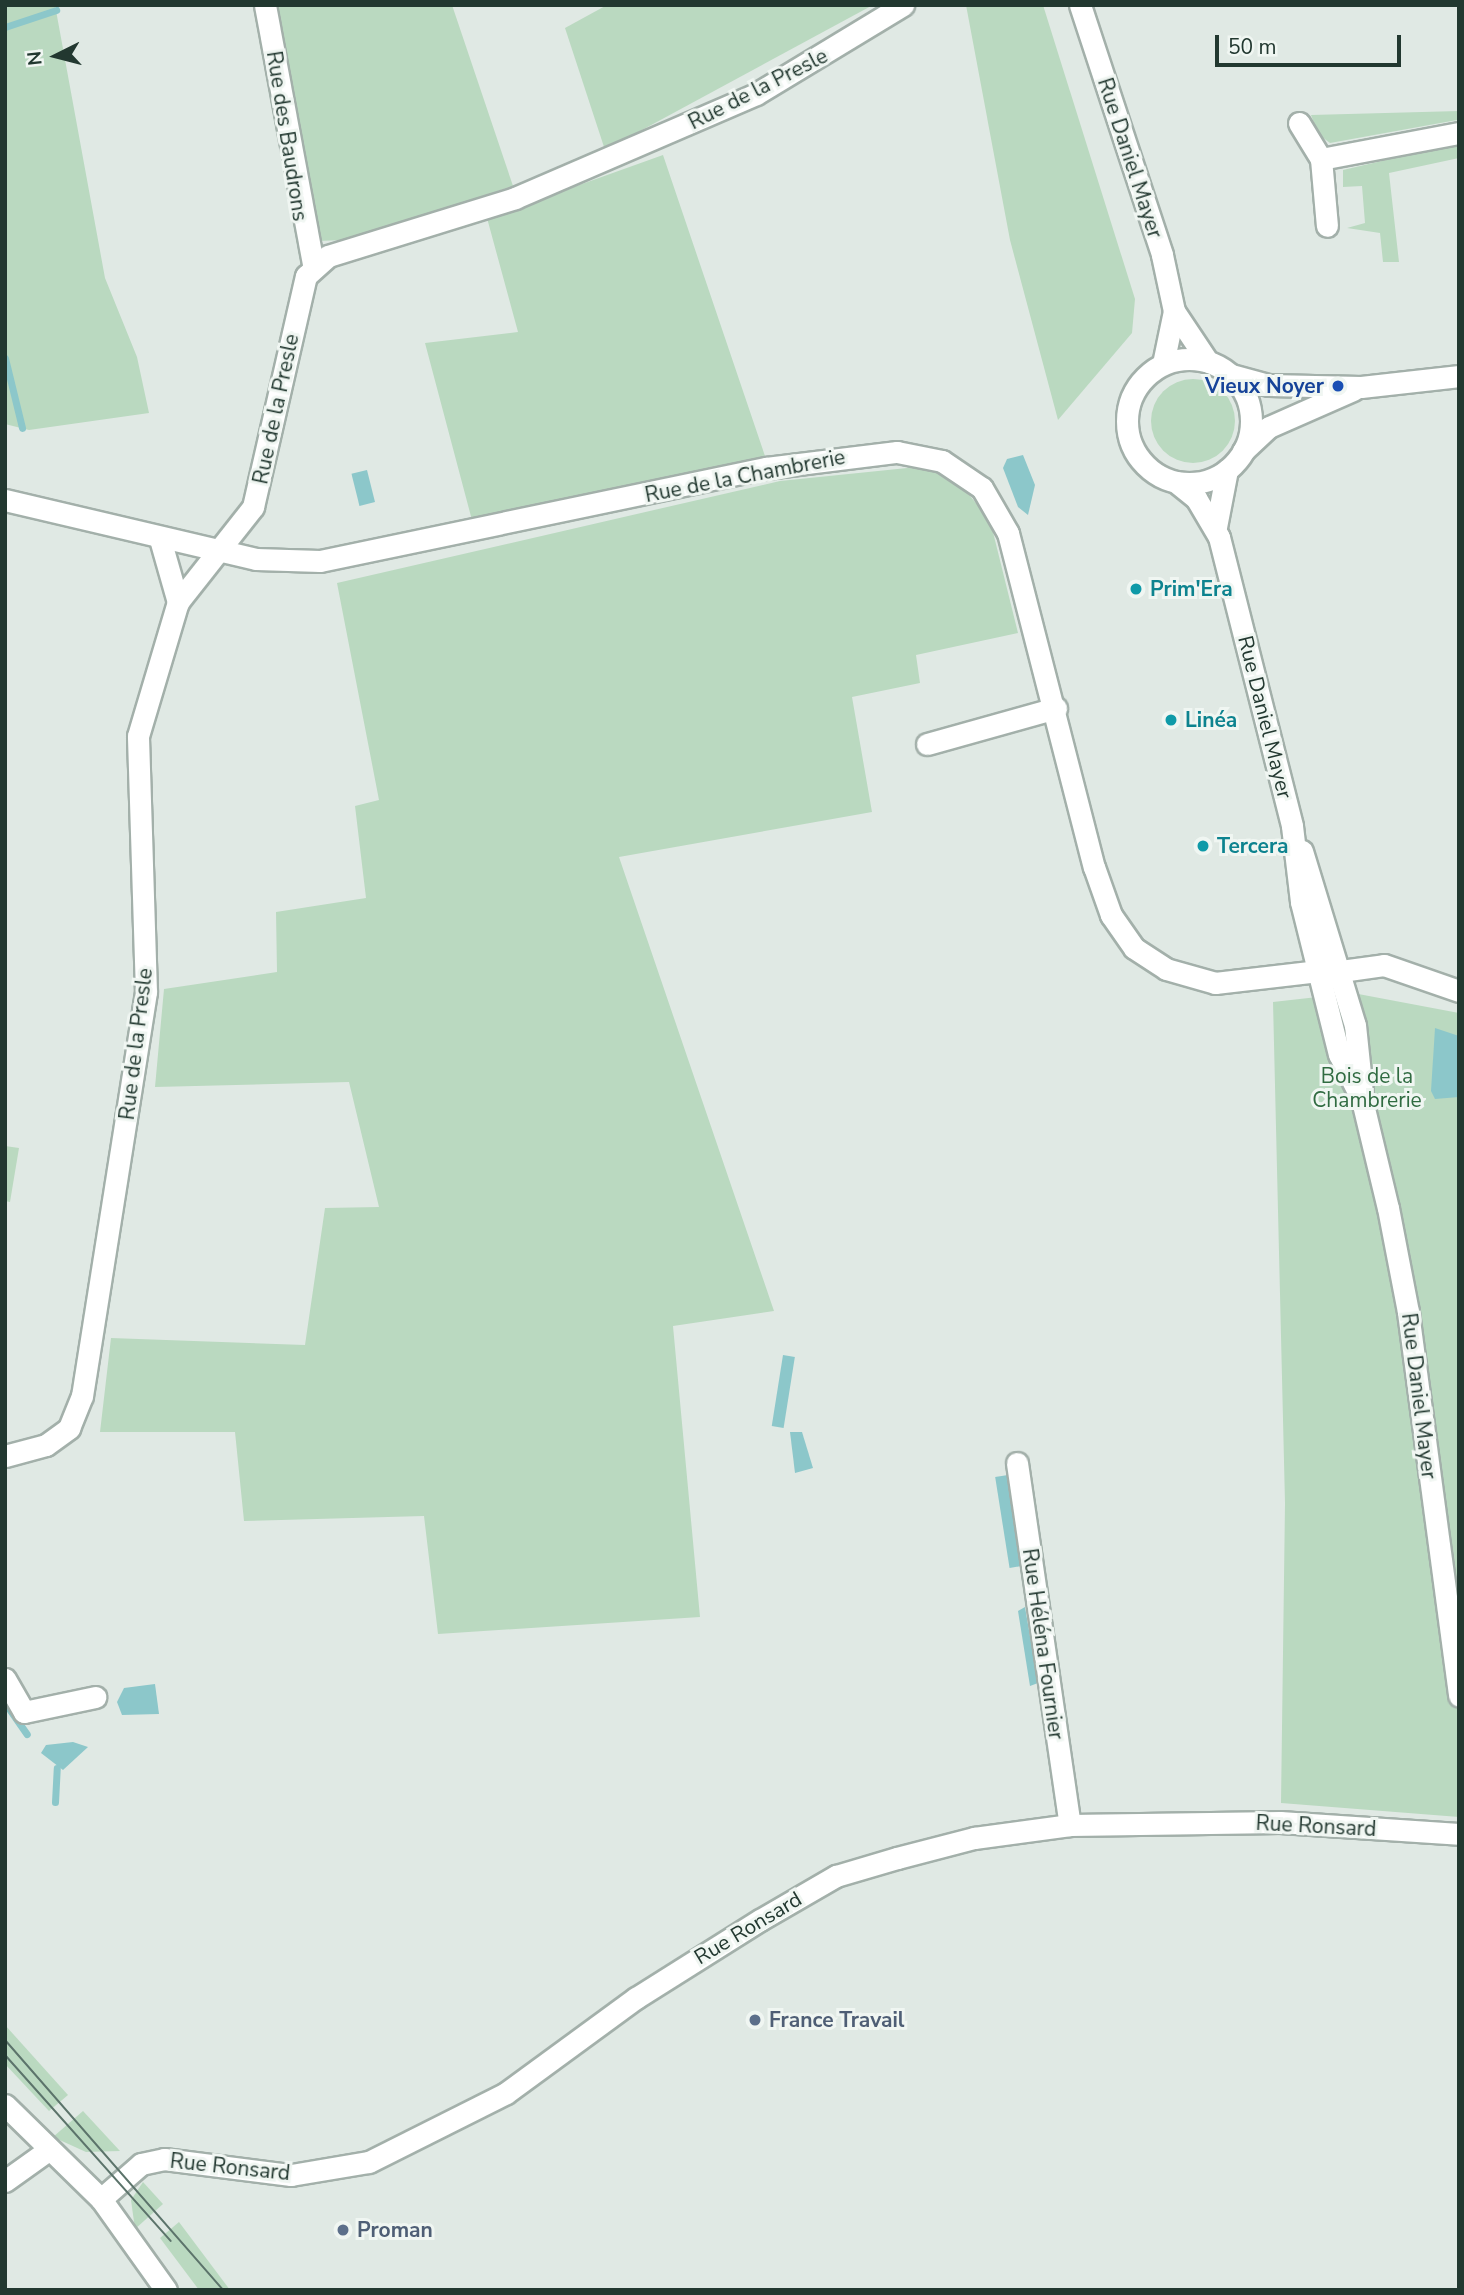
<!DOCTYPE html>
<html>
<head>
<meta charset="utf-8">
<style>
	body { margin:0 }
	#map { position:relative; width:1464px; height:2295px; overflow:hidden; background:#e0e9e4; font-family:"Nunito Sans",sans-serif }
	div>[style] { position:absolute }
	.green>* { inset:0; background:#bad9c0 }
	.round { border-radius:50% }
	.water>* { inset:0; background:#8cc7ca; transform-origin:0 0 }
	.stream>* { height:7px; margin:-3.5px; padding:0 3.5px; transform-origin:3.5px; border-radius:3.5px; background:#8cc7ca }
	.roads { filter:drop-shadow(2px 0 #a3b0aa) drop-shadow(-2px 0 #a3b0aa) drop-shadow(0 2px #a3b0aa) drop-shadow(0 -2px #a3b0aa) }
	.minor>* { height:21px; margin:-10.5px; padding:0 10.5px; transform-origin:10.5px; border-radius:10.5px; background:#fff }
	.secondary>* { height:21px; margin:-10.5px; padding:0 10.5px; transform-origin:10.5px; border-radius:10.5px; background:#fff }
	.secondary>.ring { margin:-10.5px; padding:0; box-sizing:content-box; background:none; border:21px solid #fff; border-radius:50% }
	.tram>* { height:2px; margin:-1px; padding:0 1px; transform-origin:1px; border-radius:1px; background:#5c746b }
	.dots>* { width:19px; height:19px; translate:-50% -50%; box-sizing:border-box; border:4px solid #f0f6f2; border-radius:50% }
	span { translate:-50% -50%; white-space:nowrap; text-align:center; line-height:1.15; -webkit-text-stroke:6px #f0f6f2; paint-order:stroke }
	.street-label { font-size:21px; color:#223830 }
	.transit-label { font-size:21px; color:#164399; font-weight:700 }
	.right { translate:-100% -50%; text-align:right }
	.culture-label { font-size:21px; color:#0d838f; font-weight:700 }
	.left { translate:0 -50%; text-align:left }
	.park-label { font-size:21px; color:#306b41 }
	.service-label { font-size:21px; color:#4e5e75; font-weight:700 }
	.frame { position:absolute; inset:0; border:7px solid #223830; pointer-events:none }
	.north { position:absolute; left:21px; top:21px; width:70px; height:70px; -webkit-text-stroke:5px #f0f6f2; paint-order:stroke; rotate:264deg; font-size:19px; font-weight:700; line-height:28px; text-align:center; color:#223830 }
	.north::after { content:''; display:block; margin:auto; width:24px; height:32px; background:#223830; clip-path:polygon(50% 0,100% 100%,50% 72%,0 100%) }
	.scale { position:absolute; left:1215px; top:35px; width:186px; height:32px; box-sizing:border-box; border:4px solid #223830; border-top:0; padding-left:9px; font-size:21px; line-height:24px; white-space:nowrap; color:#223830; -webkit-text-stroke:5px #f0f6f2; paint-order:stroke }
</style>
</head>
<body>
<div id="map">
	<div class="green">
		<div style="clip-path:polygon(5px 5px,55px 5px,105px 278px,137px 357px,149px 413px,29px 430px,5px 424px)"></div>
		<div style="clip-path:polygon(270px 5px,452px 5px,513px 186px,346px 240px,317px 241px)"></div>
		<div style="clip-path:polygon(607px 5px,873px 5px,605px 150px,565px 28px)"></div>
		<div style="clip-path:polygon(966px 5px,1043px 5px,1135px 299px,1132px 333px,1058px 420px,1010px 240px)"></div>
		<div style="clip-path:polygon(1459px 111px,1457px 120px,1330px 143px,1318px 134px,1311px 115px)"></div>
		<div style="clip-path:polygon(1459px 143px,1459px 158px,1389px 173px,1399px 262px,1383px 262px,1380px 233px,1347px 228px,1365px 223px,1362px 186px,1343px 187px,1343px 170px)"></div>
		<div style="clip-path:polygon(663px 155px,766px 459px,473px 524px,425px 343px,518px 332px,487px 218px)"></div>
		<div class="round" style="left:1151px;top:379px;width:84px;height:84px"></div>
		<div style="clip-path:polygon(917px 467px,956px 479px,990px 520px,1018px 633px,916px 655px,920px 683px,852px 697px,872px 812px,619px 857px,774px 1311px,673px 1326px,700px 1617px,438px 1634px,424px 1516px,244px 1521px,235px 1432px,100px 1432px,111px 1338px,305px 1345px,325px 1208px,379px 1207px,349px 1082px,155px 1087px,164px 989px,277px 972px,276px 912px,366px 898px,355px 806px,379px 800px,337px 583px,780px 481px)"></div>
		<div style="clip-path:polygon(1353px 993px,1459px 1013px,1459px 1817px,1281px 1803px,1285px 1503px,1273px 1002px)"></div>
		<div style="clip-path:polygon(5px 1146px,19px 1148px,10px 1202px,5px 1201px)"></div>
		<div style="clip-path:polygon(5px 2025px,68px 2095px,49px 2111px,5px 2064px)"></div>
		<div style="clip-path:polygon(83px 2111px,120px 2151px,86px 2152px,53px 2137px)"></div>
		<div style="clip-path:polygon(143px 2182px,163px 2204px,135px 2229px,131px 2200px)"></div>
		<div style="clip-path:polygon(179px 2222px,230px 2290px,199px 2290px,160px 2238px)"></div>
	</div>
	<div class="water">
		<div style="clip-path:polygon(1023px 455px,1035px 485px,1028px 515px,1018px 507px,1003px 468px,1007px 459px)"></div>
		<div style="left:367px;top:470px;width:33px;height:16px;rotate:76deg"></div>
		<div style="clip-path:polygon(1435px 1028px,1459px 1036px,1459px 1097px,1435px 1099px,1431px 1091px)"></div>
		<div style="left:783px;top:1355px;width:12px;height:72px;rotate:9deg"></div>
		<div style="clip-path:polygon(790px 1432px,802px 1432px,813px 1468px,795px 1473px)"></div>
		<div style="left:1008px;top:1475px;width:92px;height:13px;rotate:81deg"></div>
		<div style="clip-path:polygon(1025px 1607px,1038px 1683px,1030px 1686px,1018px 1611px)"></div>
		<div style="clip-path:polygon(155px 1684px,159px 1714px,122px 1715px,117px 1702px,124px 1688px)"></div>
		<div style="clip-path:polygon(73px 1742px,88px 1747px,63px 1770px,41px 1753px,46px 1745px)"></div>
	</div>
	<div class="stream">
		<div style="left:5px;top:27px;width:54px;rotate:-18.4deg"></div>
		<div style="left:5px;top:358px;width:72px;rotate:76.3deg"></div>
		<div style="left:5px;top:1703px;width:38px;rotate:55deg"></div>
		<div style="left:55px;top:1802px;width:34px;rotate:-87deg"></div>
	</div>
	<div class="roads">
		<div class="minor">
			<div style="left:265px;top:5px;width:264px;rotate:79.5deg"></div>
			<div style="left:1299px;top:123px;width:42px;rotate:58.6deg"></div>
			<div style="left:1321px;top:159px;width:67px;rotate:84.9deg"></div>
			<div style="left:1321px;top:159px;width:140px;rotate:-10.7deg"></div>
			<div style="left:1231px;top:375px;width:39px;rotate:15deg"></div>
			<div style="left:1269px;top:385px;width:92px;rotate:1.2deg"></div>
			<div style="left:1361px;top:387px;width:99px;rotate:-6.4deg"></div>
			<div style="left:1243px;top:451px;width:35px;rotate:-43deg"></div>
			<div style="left:1269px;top:427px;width:92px;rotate:-23.8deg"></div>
			<div style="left:5px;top:500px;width:258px;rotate:13.2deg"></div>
			<div style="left:256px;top:559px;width:64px;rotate:1.8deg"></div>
			<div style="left:320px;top:561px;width:456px;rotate:-11.8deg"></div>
			<div style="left:766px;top:468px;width:132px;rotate:-7deg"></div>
			<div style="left:897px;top:452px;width:46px;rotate:11.3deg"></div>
			<div style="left:942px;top:461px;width:48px;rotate:34deg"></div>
			<div style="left:982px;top:488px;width:52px;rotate:60deg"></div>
			<div style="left:1008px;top:533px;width:345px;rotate:75.6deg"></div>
			<div style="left:1094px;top:867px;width:51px;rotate:70.5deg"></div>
			<div style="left:1111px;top:915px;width:40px;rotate:55.1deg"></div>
			<div style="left:1134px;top:948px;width:38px;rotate:33deg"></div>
			<div style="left:1166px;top:969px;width:51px;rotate:15.9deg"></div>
			<div style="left:1215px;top:983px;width:104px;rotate:-6.6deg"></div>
			<div style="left:160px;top:539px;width:66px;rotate:74.1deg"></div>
			<div style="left:927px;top:744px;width:134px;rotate:-15.6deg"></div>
			<div style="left:1341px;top:971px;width:43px;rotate:-7.9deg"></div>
			<div style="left:1384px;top:965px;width:79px;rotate:19.1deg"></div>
			<div style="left:5px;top:1456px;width:42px;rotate:-15deg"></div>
			<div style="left:46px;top:1445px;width:29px;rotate:-36deg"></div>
			<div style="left:69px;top:1428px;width:35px;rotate:-68deg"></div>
			<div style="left:82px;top:1396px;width:409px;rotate:-81deg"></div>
			<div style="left:146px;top:992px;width:256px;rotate:-91.8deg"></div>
			<div style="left:138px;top:736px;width:140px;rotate:-73.4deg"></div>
			<div style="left:178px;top:602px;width:121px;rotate:-51.7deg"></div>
			<div style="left:253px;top:507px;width:237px;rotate:-77.1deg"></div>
			<div style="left:306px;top:276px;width:30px;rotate:-42deg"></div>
			<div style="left:328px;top:256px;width:196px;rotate:-17.2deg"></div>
			<div style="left:515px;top:198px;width:262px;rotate:-23.3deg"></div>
			<div style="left:756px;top:94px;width:172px;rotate:-31.2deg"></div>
			<div style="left:1017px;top:1463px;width:366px;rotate:81.7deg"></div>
			<div style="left:5px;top:1679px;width:38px;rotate:60deg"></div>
			<div style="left:24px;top:1712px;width:73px;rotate:-11.9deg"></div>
			<div style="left:5px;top:2105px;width:134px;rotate:44.4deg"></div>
			<div style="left:101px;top:2199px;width:112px;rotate:54.5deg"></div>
			<div style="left:5px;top:2181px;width:52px;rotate:-35.5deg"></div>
			<div style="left:101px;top:2199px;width:53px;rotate:-41.2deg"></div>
			<div style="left:141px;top:2164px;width:24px;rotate:-12deg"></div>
			<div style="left:164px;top:2159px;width:128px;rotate:7.2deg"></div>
			<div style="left:291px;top:2175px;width:79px;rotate:-9.5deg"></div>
			<div style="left:369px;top:2162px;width:153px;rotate:-26.7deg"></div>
			<div style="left:506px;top:2093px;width:161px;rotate:-36.2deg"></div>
			<div style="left:636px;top:1998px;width:146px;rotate:-32.2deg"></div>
			<div style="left:760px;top:1920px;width:88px;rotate:-30.1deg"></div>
			<div style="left:836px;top:1876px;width:64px;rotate:-16.4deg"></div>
			<div style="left:897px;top:1858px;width:80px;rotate:-14.6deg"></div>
			<div style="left:974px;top:1838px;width:97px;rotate:-7.7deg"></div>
			<div style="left:1070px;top:1825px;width:210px;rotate:-0.8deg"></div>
			<div style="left:1280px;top:1822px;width:179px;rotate:3.8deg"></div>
		</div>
		<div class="secondary">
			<div style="left:1080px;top:5px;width:263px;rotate:71.8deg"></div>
			<div style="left:1162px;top:255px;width:57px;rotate:77.9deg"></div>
			<div style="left:1174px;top:311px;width:61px;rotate:56.3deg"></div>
			<div class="ring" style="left:1127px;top:359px;width:103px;height:103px"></div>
			<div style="left:1163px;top:364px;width:54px;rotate:-78.3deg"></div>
			<div style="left:1176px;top:482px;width:26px;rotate:39deg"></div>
			<div style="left:1196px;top:498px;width:45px;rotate:59.5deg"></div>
			<div style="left:1219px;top:537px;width:298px;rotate:75.8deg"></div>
			<div style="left:1292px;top:826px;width:77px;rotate:83.2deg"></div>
			<div style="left:1301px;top:902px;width:157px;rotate:76deg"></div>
			<div style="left:1339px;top:1054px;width:51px;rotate:63.4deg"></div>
			<div style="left:1362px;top:1100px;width:111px;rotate:76.5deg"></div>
			<div style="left:1388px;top:1208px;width:106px;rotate:79.1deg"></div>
			<div style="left:1408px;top:1312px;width:387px;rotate:82.4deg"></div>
			<div style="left:1216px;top:527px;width:58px;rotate:-79.1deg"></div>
			<div style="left:1302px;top:851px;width:182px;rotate:73.1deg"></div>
			<div style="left:1355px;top:1025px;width:68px;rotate:84.1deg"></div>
		</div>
	</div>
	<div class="tram">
		<div style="left:5px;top:2040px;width:332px;rotate:48.9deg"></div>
		<div style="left:5px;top:2055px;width:249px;rotate:48.3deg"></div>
	</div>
	<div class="dots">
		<div style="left:1338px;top:386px;background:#1a4fb4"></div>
		<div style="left:1136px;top:589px;background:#0f9aa8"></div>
		<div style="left:1171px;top:720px;background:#0f9aa8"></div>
		<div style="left:1203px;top:846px;background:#0f9aa8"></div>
		<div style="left:755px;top:2020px;background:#5c6f8a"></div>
		<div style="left:343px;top:2230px;background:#5c6f8a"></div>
	</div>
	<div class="street-label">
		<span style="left:758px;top:89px;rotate:-27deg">Rue de la Presle</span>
		<span style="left:287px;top:136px;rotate:81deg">Rue des Baudrons</span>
		<span style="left:1130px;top:158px;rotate:72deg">Rue Daniel Mayer</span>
		<span style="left:276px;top:409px;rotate:-78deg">Rue de la Presle</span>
		<span style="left:745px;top:476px;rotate:-11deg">Rue de la Chambrerie</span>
		<span style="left:1265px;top:717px;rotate:76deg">Rue Daniel Mayer</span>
		<span style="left:136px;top:1044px;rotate:-83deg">Rue de la Presle</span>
		<span style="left:1419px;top:1396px;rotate:83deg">Rue Daniel Mayer</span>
		<span style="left:1043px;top:1644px;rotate:82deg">Rue Héléna Fournier</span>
		<span style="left:1316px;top:1826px;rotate:3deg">Rue Ronsard</span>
		<span style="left:748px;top:1928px;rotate:-31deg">Rue Ronsard</span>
		<span style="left:230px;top:2167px;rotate:6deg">Rue Ronsard</span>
	</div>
	<div class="transit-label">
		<span class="right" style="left:1324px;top:386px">Vieux Noyer</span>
	</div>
	<div class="culture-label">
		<span class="left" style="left:1150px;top:589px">Prim'Era</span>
		<span class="left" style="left:1185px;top:720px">Linéa</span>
		<span class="left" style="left:1217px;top:846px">Tercera</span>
	</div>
	<div class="park-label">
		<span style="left:1367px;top:1088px">Bois de la<br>Chambrerie</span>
	</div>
	<div class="service-label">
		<span class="left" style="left:769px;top:2020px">France Travail</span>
		<span class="left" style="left:357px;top:2230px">Proman</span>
	</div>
	<div class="frame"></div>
	<div class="north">N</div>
	<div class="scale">50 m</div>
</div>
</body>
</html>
